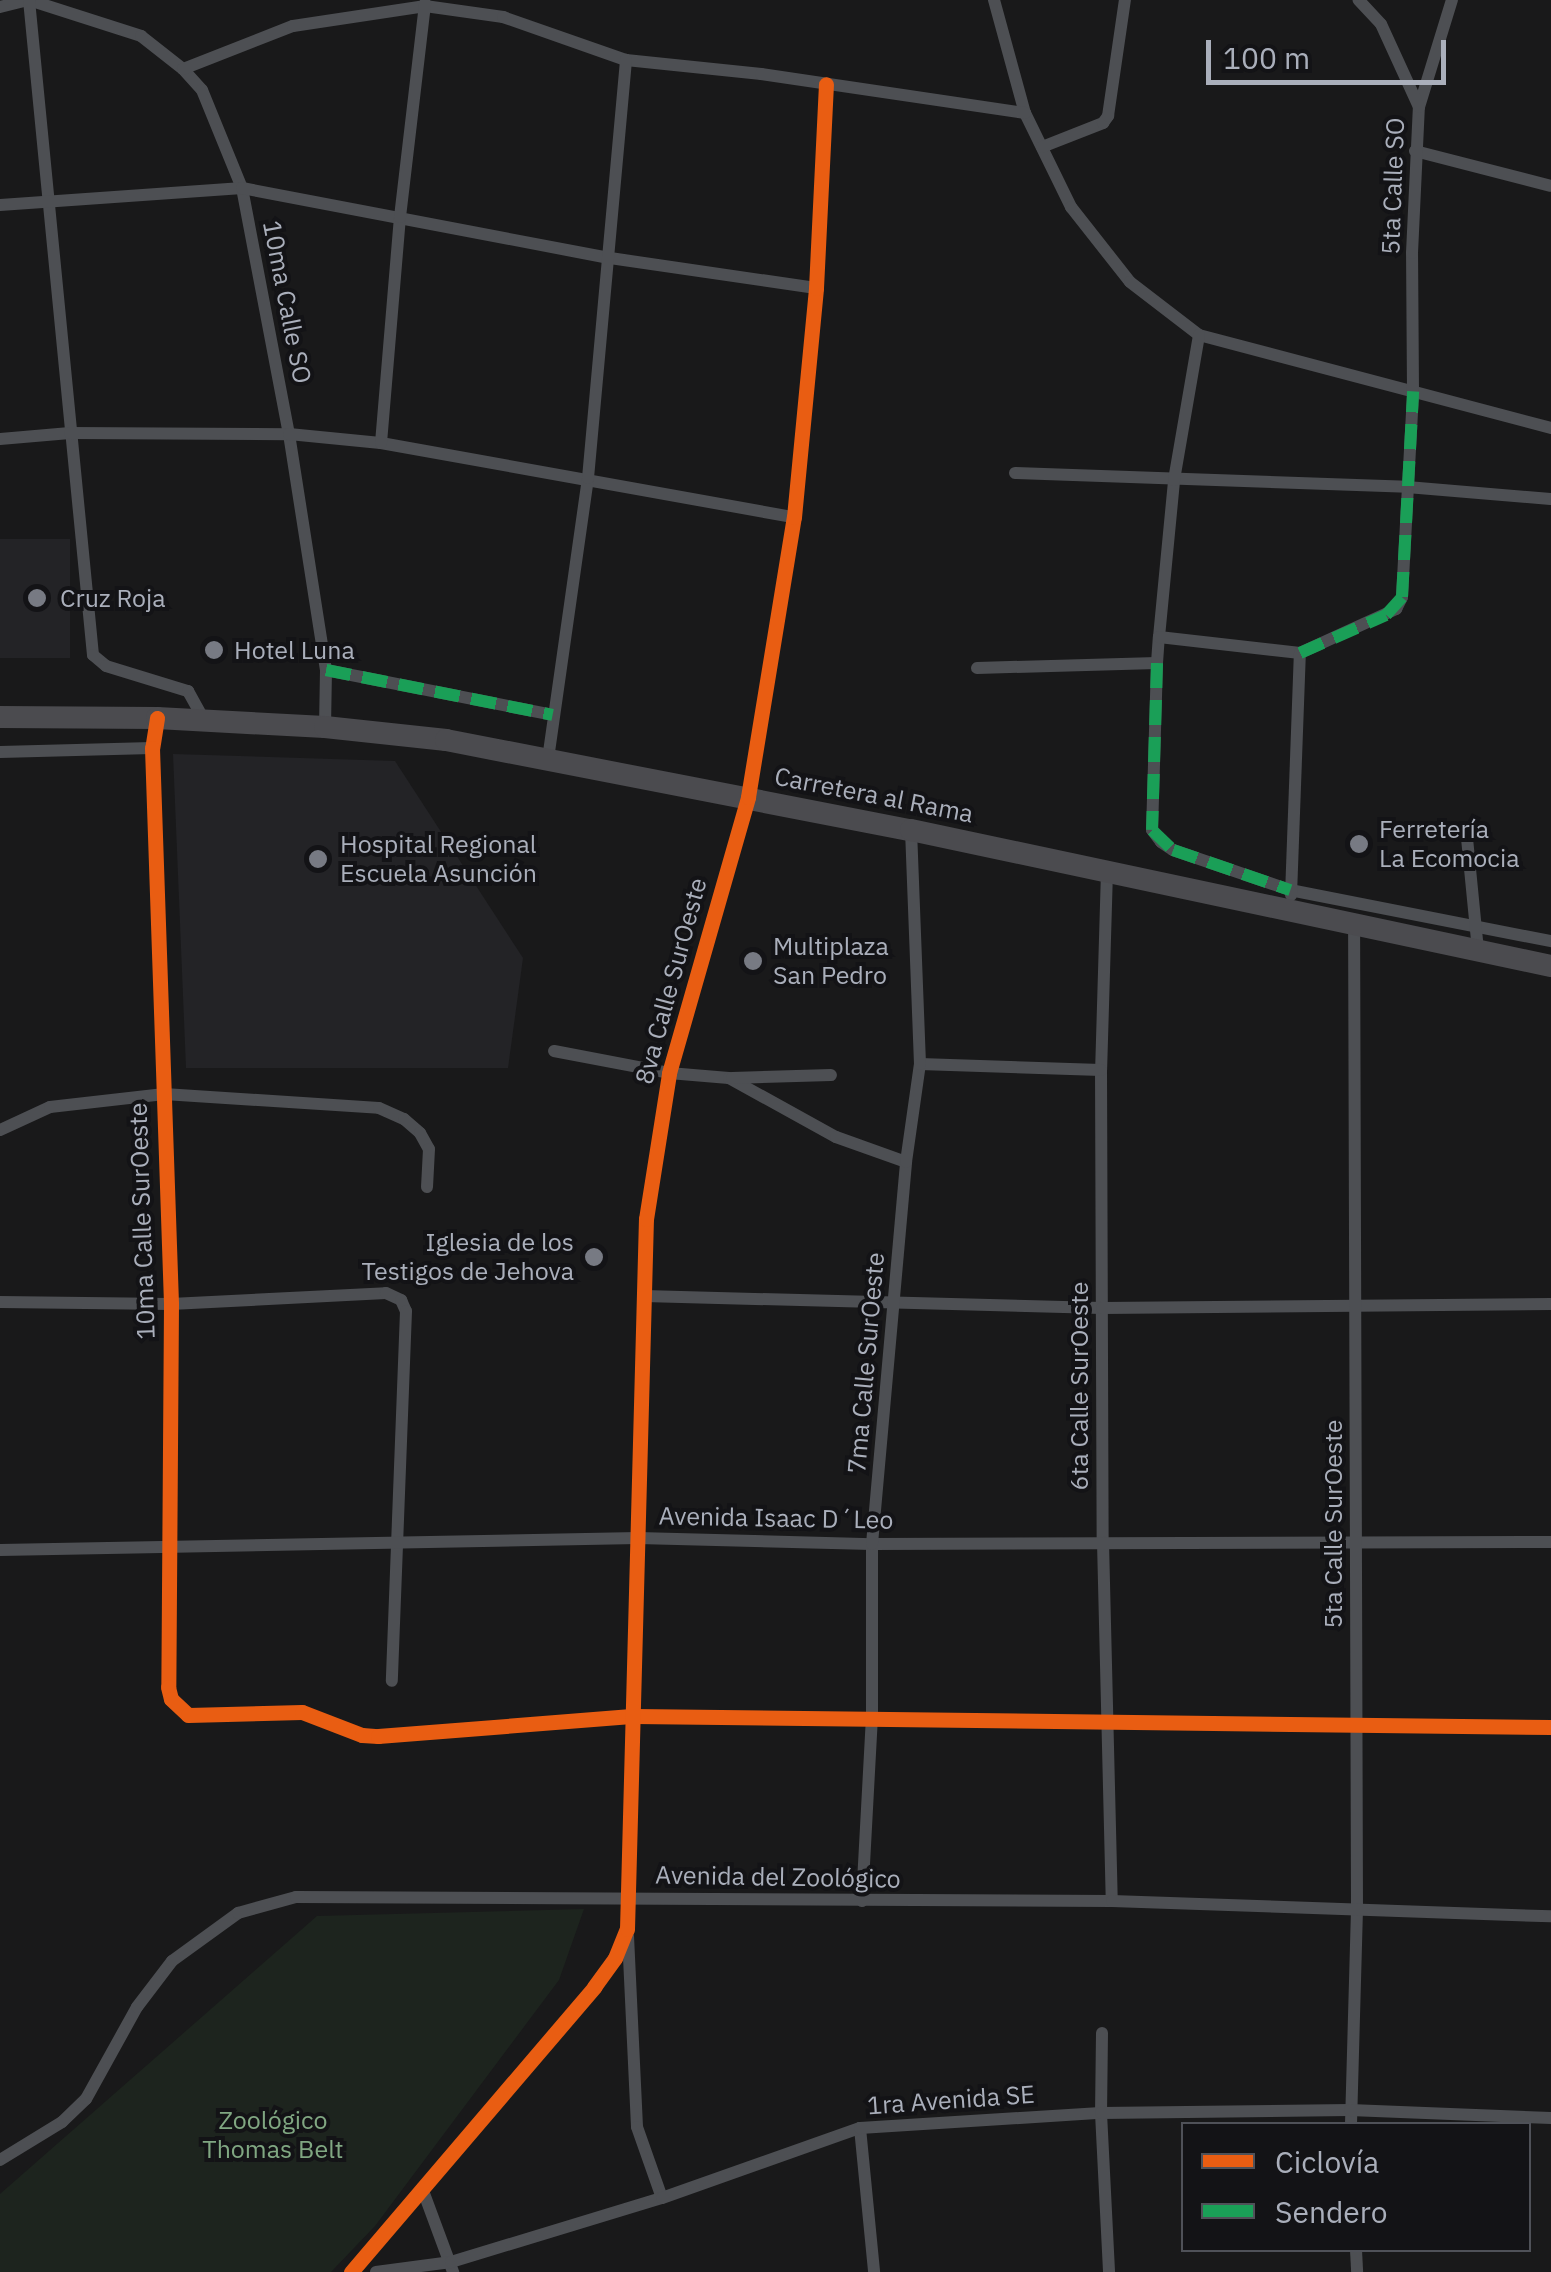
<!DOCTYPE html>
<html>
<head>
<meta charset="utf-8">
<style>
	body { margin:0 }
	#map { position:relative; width:1551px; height:2272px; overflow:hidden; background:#19191a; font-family:"IBM Plex Sans",sans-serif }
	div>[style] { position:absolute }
	.built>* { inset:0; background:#232326; transform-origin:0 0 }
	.green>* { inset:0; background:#1d241e }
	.street>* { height:12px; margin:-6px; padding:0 6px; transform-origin:6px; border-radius:6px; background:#4d4f53 }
	.highway>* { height:22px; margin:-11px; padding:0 11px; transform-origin:11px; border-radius:11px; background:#4b4b4f }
	.quiet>* { height:12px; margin-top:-6px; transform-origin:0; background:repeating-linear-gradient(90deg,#1a9f57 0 25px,transparent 0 37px) }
	.cycleway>* { height:15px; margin:-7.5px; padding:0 7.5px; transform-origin:7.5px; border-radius:7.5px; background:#e95d12 }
	.dots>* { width:28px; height:28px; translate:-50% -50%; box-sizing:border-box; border:5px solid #131316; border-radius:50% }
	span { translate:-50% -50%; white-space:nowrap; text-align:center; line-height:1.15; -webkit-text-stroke:8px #131316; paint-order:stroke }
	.street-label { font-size:25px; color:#aaafbb }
	.poi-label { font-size:25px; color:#aaafbb }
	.left { translate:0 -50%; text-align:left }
	.right { translate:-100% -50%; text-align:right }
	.park-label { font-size:25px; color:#80a782 }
	.legend { position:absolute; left:1181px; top:2122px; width:350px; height:130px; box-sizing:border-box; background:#131316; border:2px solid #4f5158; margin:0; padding:12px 18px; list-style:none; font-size:30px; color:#aaafbb }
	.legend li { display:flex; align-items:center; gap:20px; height:50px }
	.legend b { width:50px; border:2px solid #4f5158 }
	.scale { position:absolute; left:1206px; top:40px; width:240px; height:45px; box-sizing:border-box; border:5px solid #aaafbb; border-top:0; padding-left:12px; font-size:30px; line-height:35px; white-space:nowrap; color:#aaafbb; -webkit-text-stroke:8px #131316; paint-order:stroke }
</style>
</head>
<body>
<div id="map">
	<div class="built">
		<div style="left:0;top:539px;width:70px;height:119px"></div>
		<div style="clip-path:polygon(173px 754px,395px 761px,523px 958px,508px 1068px,186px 1068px)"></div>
	</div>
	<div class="green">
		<div style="clip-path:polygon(584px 1909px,559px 1980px,375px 2226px,331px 2272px,0 2272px,0 2194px,317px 1916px)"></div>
	</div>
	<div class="street">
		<div style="left:29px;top:0;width:118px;rotate:17.8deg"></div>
		<div style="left:141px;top:36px;width:53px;rotate:38.2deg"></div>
		<div style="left:183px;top:69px;width:28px;rotate:48deg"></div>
		<div style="left:202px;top:90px;width:106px;rotate:67.8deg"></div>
		<div style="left:242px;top:188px;width:250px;rotate:79.2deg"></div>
		<div style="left:289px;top:434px;width:239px;rotate:81.1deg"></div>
		<div style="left:326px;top:670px;width:57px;rotate:91deg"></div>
		<div style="left:994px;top:0;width:117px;rotate:74.7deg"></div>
		<div style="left:1025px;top:113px;width:105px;rotate:63.9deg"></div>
		<div style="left:1071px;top:207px;width:95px;rotate:51.8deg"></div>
		<div style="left:1130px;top:282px;width:87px;rotate:37.5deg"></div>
		<div style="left:1199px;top:335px;width:364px;rotate:14.8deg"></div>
		<div style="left:0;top:7px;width:30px;rotate:-14deg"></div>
		<div style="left:29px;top:0;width:658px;rotate:84.42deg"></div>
		<div style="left:93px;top:655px;width:17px;rotate:40deg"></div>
		<div style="left:106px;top:666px;width:86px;rotate:17deg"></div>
		<div style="left:188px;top:691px;width:35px;rotate:61deg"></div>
		<div style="left:183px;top:69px;width:118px;rotate:-21.4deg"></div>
		<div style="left:293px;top:26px;width:134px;rotate:-8.6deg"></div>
		<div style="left:425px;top:6px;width:79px;rotate:8deg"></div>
		<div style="left:503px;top:17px;width:130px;rotate:19.3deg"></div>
		<div style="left:626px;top:60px;width:136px;rotate:5.9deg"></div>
		<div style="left:761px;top:74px;width:267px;rotate:8.4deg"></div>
		<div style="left:1419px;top:107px;width:112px;rotate:-72.9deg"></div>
		<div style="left:1042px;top:147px;width:66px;rotate:-21.5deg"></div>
		<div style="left:1103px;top:123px;width:9px;rotate:-54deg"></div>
		<div style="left:1108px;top:116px;width:117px;rotate:-81.7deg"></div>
		<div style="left:1415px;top:151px;width:140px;rotate:14.4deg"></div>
		<div style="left:0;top:205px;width:243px;rotate:-4deg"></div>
		<div style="left:242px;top:188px;width:375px;rotate:10.8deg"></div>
		<div style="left:610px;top:258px;width:208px;rotate:8.3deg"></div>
		<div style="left:0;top:439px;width:70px;rotate:-4.9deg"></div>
		<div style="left:70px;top:433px;width:219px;rotate:0.3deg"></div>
		<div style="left:289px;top:434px;width:92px;rotate:5.6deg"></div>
		<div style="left:381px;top:443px;width:420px;rotate:10.2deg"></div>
		<div style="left:381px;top:443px;width:227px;rotate:-85.2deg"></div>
		<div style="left:400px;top:217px;width:215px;rotate:-83.3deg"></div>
		<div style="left:1015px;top:473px;width:392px;rotate:2deg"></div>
		<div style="left:1407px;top:487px;width:144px;rotate:4.8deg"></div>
		<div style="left:1159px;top:637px;width:158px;rotate:-84.5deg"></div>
		<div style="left:1174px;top:480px;width:147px;rotate:-80.2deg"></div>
		<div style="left:1157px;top:663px;width:167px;rotate:91.7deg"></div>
		<div style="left:1152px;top:830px;width:15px;rotate:53deg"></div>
		<div style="left:1161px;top:842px;width:14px;rotate:34deg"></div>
		<div style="left:1173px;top:850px;width:124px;rotate:18.9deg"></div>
		<div style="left:1290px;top:890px;width:266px;rotate:11.1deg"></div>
		<div style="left:977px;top:668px;width:180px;rotate:-1.6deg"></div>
		<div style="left:1157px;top:663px;width:26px;rotate:-86deg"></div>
		<div style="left:1159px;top:637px;width:142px;rotate:6.5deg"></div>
		<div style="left:1300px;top:653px;width:106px;rotate:-24.6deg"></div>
		<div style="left:1396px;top:609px;width:13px;rotate:-63deg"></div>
		<div style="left:1402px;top:597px;width:206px;rotate:-86.9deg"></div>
		<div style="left:1413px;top:391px;width:138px;rotate:-90.4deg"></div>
		<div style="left:1412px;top:253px;width:146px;rotate:-87.3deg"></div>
		<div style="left:1419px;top:107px;width:91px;rotate:-114.6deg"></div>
		<div style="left:1381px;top:24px;width:33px;rotate:-133deg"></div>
		<div style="left:326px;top:670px;width:231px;rotate:11.2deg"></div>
		<div style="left:157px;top:718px;width:30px;rotate:99deg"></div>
		<div style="left:152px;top:748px;width:556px;rotate:88.04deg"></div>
		<div style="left:171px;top:1304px;width:383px;rotate:90.4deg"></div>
		<div style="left:168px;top:1687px;width:12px;rotate:76deg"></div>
		<div style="left:171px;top:1699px;width:23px;rotate:43deg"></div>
		<div style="left:188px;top:1715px;width:114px;rotate:-1.5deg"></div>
		<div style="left:302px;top:1712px;width:64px;rotate:21deg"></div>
		<div style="left:362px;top:1735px;width:16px;rotate:4deg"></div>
		<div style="left:378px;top:1736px;width:257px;rotate:-4.5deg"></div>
		<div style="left:634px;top:1716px;width:917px;rotate:0.69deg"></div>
		<div style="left:0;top:752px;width:152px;rotate:-1.5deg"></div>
		<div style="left:548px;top:759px;width:284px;rotate:-81.9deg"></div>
		<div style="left:588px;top:478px;width:420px;rotate:-84.8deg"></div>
		<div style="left:1466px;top:828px;width:123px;rotate:84.4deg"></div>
		<div style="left:1107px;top:871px;width:199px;rotate:91.7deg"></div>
		<div style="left:1101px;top:1070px;width:472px;rotate:89.8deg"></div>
		<div style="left:1103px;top:1542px;width:359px;rotate:88.6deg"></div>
		<div style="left:1291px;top:895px;width:242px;rotate:-87.9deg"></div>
		<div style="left:554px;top:1051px;width:117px;rotate:10.8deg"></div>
		<div style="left:669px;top:1073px;width:60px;rotate:4.8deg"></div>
		<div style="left:729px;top:1078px;width:122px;rotate:28.9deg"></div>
		<div style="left:836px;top:1137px;width:74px;rotate:19.7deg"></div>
		<div style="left:920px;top:1064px;width:181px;rotate:1.9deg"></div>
		<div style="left:732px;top:1078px;width:99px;rotate:-1.7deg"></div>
		<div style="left:0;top:1130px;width:55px;rotate:-24.7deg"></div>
		<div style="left:50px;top:1107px;width:115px;rotate:-6.5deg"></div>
		<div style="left:164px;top:1094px;width:215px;rotate:3.7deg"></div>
		<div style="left:379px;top:1108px;width:27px;rotate:24deg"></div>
		<div style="left:404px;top:1119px;width:21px;rotate:41deg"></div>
		<div style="left:420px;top:1133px;width:18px;rotate:61deg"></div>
		<div style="left:429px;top:1149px;width:38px;rotate:93deg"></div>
		<div style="left:644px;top:1296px;width:458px;rotate:1.5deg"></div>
		<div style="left:1102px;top:1308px;width:449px;rotate:-0.5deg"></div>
		<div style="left:0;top:1302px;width:171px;rotate:0.7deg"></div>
		<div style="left:171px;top:1304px;width:215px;rotate:-2.9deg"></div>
		<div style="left:386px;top:1293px;width:17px;rotate:25deg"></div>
		<div style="left:401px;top:1300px;width:12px;rotate:66deg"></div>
		<div style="left:406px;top:1311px;width:370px;rotate:92.2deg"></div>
		<div style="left:0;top:1550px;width:638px;rotate:-1.08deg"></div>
		<div style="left:638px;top:1538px;width:234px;rotate:1.5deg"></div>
		<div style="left:872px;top:1544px;width:679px;rotate:-0.17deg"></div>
		<div style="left:862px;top:1901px;width:182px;rotate:-86.9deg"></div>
		<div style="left:872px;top:1719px;width:175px;rotate:-90deg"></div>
		<div style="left:872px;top:1544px;width:384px;rotate:-84.9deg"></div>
		<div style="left:906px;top:1162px;width:99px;rotate:-81.9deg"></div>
		<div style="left:920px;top:1064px;width:234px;rotate:-92.2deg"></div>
		<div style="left:628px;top:1936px;width:191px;rotate:87.3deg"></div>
		<div style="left:637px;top:2127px;width:75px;rotate:70.6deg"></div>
		<div style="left:1102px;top:2033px;width:80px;rotate:90.7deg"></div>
		<div style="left:1101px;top:2113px;width:159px;rotate:87.1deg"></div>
		<div style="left:1351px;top:2124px;width:216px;rotate:-88.4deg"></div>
		<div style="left:1357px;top:1908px;width:985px;rotate:-90.17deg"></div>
		<div style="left:860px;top:2128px;width:145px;rotate:84.4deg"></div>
		<div style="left:0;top:2160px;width:73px;rotate:-31.5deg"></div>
		<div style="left:62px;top:2122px;width:33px;rotate:-44deg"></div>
		<div style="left:86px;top:2099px;width:105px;rotate:-61deg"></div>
		<div style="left:137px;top:2007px;width:58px;rotate:-52.7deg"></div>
		<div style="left:172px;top:1961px;width:82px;rotate:-36deg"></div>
		<div style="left:238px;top:1913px;width:60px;rotate:-15.4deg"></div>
		<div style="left:296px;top:1897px;width:816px;rotate:0.28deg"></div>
		<div style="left:1112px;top:1901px;width:439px;rotate:2deg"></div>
		<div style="left:422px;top:2188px;width:90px;rotate:69.7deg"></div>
		<div style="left:1356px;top:2250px;width:22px;rotate:87deg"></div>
		<div style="left:351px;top:2272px;width:375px;rotate:-49.5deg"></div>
		<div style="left:594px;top:1987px;width:36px;rotate:-54deg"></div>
		<div style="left:615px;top:1958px;width:31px;rotate:-68deg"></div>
		<div style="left:627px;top:1929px;width:710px;rotate:-88.47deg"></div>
		<div style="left:646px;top:1219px;width:148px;rotate:-81deg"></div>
		<div style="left:669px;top:1073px;width:287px;rotate:-74deg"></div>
		<div style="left:748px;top:797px;width:284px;rotate:-80.7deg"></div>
		<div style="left:794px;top:517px;width:230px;rotate:-84.5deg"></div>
		<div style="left:816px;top:288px;width:204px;rotate:-87.2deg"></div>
		<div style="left:376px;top:2272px;width:76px;rotate:-7.6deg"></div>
		<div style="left:451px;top:2262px;width:220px;rotate:-16.9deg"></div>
		<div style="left:662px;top:2198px;width:210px;rotate:-19.5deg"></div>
		<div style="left:860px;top:2128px;width:241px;rotate:-3.6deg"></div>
		<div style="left:1101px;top:2113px;width:249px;rotate:-0.7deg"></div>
		<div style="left:1350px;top:2110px;width:201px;rotate:2.3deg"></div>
	</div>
	<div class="highway">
		<div style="left:0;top:717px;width:157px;rotate:0.4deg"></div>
		<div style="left:157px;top:718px;width:168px;rotate:3.1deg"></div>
		<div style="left:325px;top:727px;width:122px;rotate:6.1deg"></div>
		<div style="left:446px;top:740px;width:474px;rotate:11deg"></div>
		<div style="left:911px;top:830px;width:654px;rotate:12deg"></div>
	</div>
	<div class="quiet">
		<div style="left:1300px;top:653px;width:94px;rotate:-23.8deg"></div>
		<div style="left:1386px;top:615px;width:24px;rotate:-48deg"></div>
		<div style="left:1402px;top:597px;width:206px;rotate:-86.9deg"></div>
		<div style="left:1157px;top:663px;width:167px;rotate:91.7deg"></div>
		<div style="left:1152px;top:830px;width:29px;rotate:44deg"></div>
		<div style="left:1173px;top:850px;width:124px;rotate:18.9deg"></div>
		<div style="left:326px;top:670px;width:231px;rotate:11.2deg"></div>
	</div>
	<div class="cycleway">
		<div style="left:157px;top:718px;width:30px;rotate:99deg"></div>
		<div style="left:152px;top:748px;width:556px;rotate:88.04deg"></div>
		<div style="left:171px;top:1304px;width:383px;rotate:90.4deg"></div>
		<div style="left:168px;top:1687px;width:12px;rotate:76deg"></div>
		<div style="left:171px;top:1699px;width:23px;rotate:43deg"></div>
		<div style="left:188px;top:1715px;width:114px;rotate:-1.5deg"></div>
		<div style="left:302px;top:1712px;width:64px;rotate:21deg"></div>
		<div style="left:362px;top:1735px;width:16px;rotate:4deg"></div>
		<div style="left:378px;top:1736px;width:257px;rotate:-4.5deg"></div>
		<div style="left:634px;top:1716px;width:917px;rotate:0.69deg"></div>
		<div style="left:351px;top:2272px;width:375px;rotate:-49.5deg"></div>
		<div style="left:594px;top:1987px;width:36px;rotate:-54deg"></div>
		<div style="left:615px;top:1958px;width:31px;rotate:-68deg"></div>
		<div style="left:627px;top:1929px;width:710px;rotate:-88.47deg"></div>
		<div style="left:646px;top:1219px;width:148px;rotate:-81deg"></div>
		<div style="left:669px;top:1073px;width:287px;rotate:-74deg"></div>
		<div style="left:748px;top:797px;width:284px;rotate:-80.7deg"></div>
		<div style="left:794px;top:517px;width:230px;rotate:-84.5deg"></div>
		<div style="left:816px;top:288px;width:204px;rotate:-87.2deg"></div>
	</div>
	<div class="dots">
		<div style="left:37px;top:598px;background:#777a83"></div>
		<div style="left:214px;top:650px;background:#777a83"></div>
		<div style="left:1359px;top:844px;background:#777a83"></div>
		<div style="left:318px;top:859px;background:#777a83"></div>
		<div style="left:753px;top:961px;background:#777a83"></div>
		<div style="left:594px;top:1257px;background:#777a83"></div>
	</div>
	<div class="street-label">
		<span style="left:1393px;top:186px;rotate:-88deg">5ta Calle SO</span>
		<span style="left:287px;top:302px;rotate:79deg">10ma Calle SO</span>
		<span style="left:874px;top:795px;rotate:11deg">Carretera al Rama</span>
		<span style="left:671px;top:981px;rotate:-75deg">8va Calle SurOeste</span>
		<span style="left:142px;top:1221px;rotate:-92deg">10ma Calle SurOeste</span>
		<span style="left:866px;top:1363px;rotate:-85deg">7ma Calle SurOeste</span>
		<span style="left:1079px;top:1386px;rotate:-90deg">6ta Calle SurOeste</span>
		<span style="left:776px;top:1518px;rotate:1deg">Avenida Isaac D´Leo</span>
		<span style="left:1333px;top:1524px;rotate:-90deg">5ta Calle SurOeste</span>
		<span style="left:778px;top:1877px;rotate:1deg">Avenida del Zoológico</span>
		<span style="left:951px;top:2100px;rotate:-4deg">1ra Avenida SE</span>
	</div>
	<div class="poi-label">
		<span class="left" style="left:60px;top:598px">Cruz Roja</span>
		<span class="left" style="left:234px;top:650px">Hotel Luna</span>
		<span class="left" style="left:1379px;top:844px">Ferretería<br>La Ecomocia</span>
		<span class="left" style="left:340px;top:859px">Hospital Regional<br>Escuela Asunción</span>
		<span class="left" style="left:773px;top:961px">Multiplaza<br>San Pedro</span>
		<span class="right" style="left:574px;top:1257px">Iglesia de los<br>Testigos de Jehova</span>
	</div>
	<div class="park-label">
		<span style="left:273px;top:2135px">Zoológico<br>Thomas Belt</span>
	</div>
	<ul class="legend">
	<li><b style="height:12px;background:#e95d12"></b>Ciclovía</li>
	<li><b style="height:12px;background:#1a9f57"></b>Sendero</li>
	</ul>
	<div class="scale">100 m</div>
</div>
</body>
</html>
